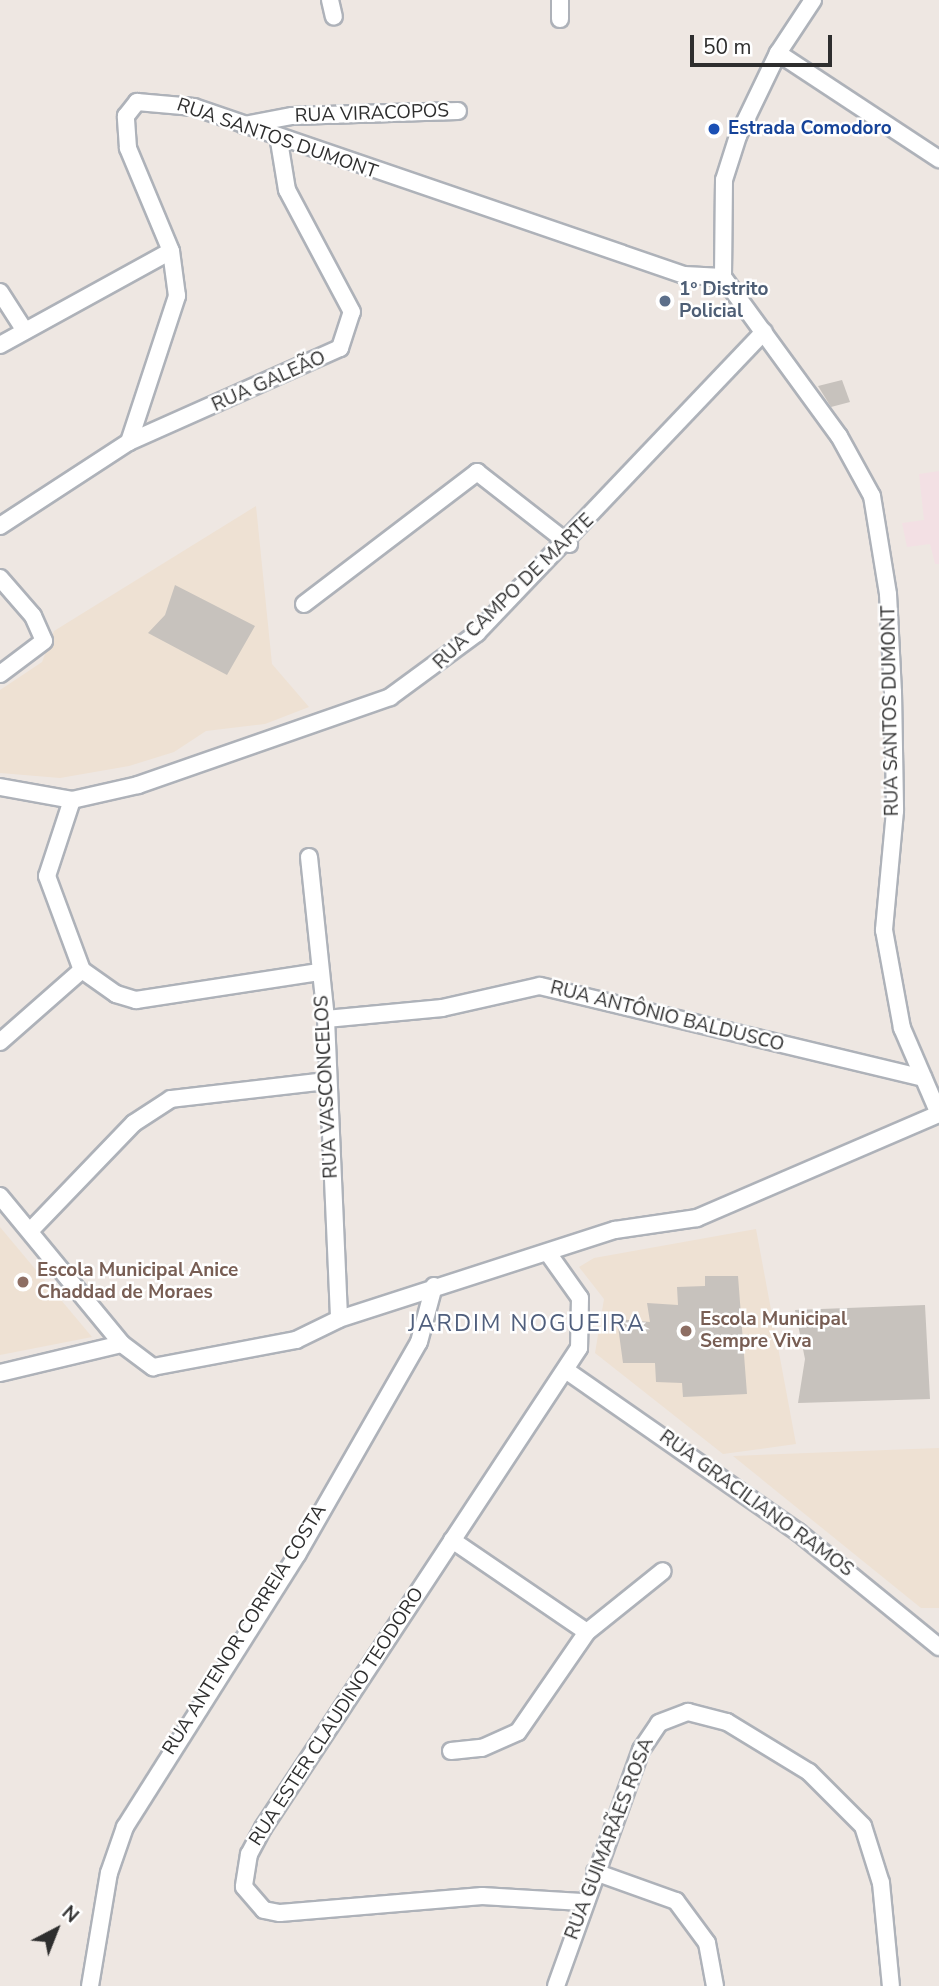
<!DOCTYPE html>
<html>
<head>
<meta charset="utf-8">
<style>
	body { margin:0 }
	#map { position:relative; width:939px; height:1986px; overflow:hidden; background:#eee7e2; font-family:"Nunito Sans",sans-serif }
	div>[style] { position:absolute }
	.education>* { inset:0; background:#eee1d3 }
	.medical>* { inset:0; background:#f3e0e4 }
	.building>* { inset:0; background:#c7c2bd }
	.roads { filter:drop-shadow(2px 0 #aeb2b9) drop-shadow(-2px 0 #aeb2b9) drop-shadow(0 2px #aeb2b9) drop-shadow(0 -2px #aeb2b9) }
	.minor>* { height:16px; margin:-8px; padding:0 8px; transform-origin:8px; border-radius:8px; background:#fff }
	.dots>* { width:19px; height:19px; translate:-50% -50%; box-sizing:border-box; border:4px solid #fff; border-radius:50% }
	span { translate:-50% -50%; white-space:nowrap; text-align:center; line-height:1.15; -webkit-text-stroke:5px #fff; paint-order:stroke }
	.street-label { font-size:19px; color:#2e2e2e }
	.transit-label { font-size:19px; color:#164399; font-weight:700 }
	.left { translate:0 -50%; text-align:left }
	.service-label { font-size:19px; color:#4e5e75; font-weight:700 }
	.education-label { font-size:19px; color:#785e54; font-weight:700 }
	.quarter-label { font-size:23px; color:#505f7d; letter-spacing:2px }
	.north { position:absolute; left:21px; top:1895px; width:70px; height:70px; -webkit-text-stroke:5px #fff; paint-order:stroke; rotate:42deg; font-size:19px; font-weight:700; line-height:28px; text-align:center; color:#2e2e2e }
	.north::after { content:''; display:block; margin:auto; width:24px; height:32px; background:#2e2e2e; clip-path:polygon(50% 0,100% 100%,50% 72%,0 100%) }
	.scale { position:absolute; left:690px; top:35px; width:142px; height:32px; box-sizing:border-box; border:4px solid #2e2e2e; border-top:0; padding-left:9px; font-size:21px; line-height:24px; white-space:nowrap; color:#2e2e2e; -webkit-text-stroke:5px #fff; paint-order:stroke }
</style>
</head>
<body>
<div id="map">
	<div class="education">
		<div style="clip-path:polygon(256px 506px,272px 664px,309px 707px,265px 724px,206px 731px,174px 752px,129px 766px,60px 778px,0 773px,0 690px,42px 662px,54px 631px)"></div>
		<div style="clip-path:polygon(0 1227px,92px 1337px,0 1355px)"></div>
		<div style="clip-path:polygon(756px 1229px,796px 1444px,723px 1454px,595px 1353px,604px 1299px,579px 1267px,594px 1258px)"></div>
		<div style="clip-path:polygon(939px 1448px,939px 1608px,921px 1608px,733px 1456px)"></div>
	</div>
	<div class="medical">
		<div style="clip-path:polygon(939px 471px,939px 564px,935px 564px,930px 544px,907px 547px,902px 523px,924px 520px,919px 474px)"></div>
	</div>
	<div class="building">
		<div style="clip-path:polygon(842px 380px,850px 402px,831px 407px,818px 386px)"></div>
		<div style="clip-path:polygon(175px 585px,255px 626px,227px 675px,148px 633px,165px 615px)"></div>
		<div style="clip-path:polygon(705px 1276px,738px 1276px,747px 1394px,683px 1397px,682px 1383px,656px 1382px,655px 1363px,623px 1363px,617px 1319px,650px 1322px,647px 1303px,678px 1305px,677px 1287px,705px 1286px)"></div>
		<div style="clip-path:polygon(925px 1305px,930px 1399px,798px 1403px,805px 1359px,795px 1310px)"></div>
	</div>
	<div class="roads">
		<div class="minor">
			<div style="left:330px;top:0;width:17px;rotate:77deg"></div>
			<div style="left:813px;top:0;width:64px;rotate:123.4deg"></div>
			<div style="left:778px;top:53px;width:92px;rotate:115.7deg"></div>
			<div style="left:738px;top:136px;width:46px;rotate:107.7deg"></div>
			<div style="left:724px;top:180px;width:97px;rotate:90.6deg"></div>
			<div style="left:723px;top:277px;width:197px;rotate:53.9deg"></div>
			<div style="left:839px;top:436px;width:68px;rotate:61.2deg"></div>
			<div style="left:872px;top:496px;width:99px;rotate:80.7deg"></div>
			<div style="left:888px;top:594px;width:98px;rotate:87.1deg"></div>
			<div style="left:893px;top:692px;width:119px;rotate:89deg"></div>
			<div style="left:895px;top:811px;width:120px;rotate:95.3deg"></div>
			<div style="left:884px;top:930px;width:100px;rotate:79.6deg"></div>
			<div style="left:902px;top:1028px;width:94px;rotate:66.7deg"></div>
			<div style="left:560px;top:19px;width:19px;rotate:-90deg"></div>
			<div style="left:778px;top:53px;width:193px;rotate:33.4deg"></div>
			<div style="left:244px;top:125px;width:49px;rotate:-10.6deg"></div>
			<div style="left:292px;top:116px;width:166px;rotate:-1.7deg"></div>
			<div style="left:0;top:292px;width:46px;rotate:57.3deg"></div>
			<div style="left:0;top:345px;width:195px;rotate:-28.8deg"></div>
			<div style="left:129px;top:442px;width:154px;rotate:-71.8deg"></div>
			<div style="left:177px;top:296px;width:45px;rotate:-97.6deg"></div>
			<div style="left:171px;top:251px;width:112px;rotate:-112.7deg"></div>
			<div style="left:128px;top:148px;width:32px;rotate:-94deg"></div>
			<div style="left:126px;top:116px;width:18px;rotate:-52deg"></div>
			<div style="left:137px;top:102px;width:57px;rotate:5deg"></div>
			<div style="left:194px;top:107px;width:518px;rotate:18.92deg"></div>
			<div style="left:684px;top:275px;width:39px;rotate:3deg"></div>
			<div style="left:0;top:526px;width:154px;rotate:-33.1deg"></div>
			<div style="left:129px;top:442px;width:231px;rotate:-24deg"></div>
			<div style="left:340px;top:348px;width:38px;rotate:-72deg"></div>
			<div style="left:352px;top:312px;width:138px;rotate:-118deg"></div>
			<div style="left:287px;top:190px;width:50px;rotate:-99.3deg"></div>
			<div style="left:0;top:578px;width:50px;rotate:49deg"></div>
			<div style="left:33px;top:616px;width:27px;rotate:66deg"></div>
			<div style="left:44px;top:641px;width:55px;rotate:143.1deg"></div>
			<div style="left:304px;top:604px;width:218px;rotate:-37.3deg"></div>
			<div style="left:477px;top:472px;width:117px;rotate:38deg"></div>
			<div style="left:0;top:787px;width:73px;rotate:10.2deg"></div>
			<div style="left:72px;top:800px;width:68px;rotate:-12.8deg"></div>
			<div style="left:138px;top:785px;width:267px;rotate:-19.2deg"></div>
			<div style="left:390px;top:697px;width:108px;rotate:-36.3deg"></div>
			<div style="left:477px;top:633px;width:416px;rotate:-46.4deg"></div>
			<div style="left:72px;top:800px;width:80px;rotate:108.2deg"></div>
			<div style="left:47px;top:876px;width:100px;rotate:69.6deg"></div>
			<div style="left:309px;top:857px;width:163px;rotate:84deg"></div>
			<div style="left:326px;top:1019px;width:300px;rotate:87.5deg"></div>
			<div style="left:82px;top:970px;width:42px;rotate:35.2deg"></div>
			<div style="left:116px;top:994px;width:21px;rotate:17deg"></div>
			<div style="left:136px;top:1000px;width:185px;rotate:-8.7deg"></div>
			<div style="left:326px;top:1019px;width:117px;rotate:-5.4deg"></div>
			<div style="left:442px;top:1008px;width:100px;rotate:-12.7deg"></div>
			<div style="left:540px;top:986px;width:394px;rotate:13.5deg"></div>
			<div style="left:0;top:1042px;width:109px;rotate:-41.3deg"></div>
			<div style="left:0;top:1196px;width:192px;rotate:50.5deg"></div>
			<div style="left:122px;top:1344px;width:39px;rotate:37deg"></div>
			<div style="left:153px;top:1367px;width:146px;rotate:-10.7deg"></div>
			<div style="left:296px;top:1340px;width:48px;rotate:-26deg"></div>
			<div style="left:339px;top:1319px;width:290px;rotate:-17.9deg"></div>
			<div style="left:615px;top:1230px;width:83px;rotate:-8.3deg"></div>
			<div style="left:697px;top:1218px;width:263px;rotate:-23.3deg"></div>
			<div style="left:30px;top:1231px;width:150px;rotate:-46.1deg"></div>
			<div style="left:134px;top:1123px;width:44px;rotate:-33deg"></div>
			<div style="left:171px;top:1099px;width:157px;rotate:-6.6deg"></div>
			<div style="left:548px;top:1253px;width:55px;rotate:54.6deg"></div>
			<div style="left:580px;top:1298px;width:50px;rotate:91.1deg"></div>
			<div style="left:579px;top:1348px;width:575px;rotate:123.36deg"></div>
			<div style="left:263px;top:1828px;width:30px;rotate:118deg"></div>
			<div style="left:249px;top:1854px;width:33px;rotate:99deg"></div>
			<div style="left:244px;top:1887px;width:30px;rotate:49deg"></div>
			<div style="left:264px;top:1910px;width:16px;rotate:11deg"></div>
			<div style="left:280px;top:1913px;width:203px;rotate:-4.8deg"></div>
			<div style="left:482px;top:1896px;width:100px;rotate:3.4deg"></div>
			<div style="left:567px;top:1371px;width:282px;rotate:34.9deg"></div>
			<div style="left:798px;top:1532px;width:182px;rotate:39.2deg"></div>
			<div style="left:0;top:1373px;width:125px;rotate:-13.4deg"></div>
			<div style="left:452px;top:1540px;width:163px;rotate:34.3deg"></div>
			<div style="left:451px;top:1751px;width:31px;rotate:-6deg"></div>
			<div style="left:482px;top:1748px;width:39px;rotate:-24deg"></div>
			<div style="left:518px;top:1732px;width:121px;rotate:-55.4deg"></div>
			<div style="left:587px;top:1632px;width:97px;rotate:-38.8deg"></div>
			<div style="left:595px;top:1872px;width:86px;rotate:19.7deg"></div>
			<div style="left:676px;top:1901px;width:52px;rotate:53.6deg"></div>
			<div style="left:707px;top:1943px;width:44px;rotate:79.5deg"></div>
			<div style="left:90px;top:1986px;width:115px;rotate:-80.5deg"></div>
			<div style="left:109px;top:1873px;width:49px;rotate:-70.8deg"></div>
			<div style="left:125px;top:1827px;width:322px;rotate:-57.7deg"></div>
			<div style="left:297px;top:1555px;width:245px;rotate:-60.2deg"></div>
			<div style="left:419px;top:1342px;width:58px;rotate:-75deg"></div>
			<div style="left:556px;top:1986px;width:251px;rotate:-70.2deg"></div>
			<div style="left:641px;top:1750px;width:32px;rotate:-56deg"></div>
			<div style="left:659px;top:1723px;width:31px;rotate:-21deg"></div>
			<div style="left:688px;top:1712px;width:40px;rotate:14.4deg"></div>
			<div style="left:727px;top:1722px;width:96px;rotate:31.4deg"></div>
			<div style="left:809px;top:1772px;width:76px;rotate:45deg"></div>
			<div style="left:863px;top:1826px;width:60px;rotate:72.5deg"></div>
			<div style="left:881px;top:1883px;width:103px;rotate:84.5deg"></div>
		</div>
	</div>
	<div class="dots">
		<div style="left:714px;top:129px;background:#1a4fb4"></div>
		<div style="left:665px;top:301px;background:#5c6f8a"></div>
		<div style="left:23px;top:1282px;background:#8d6e63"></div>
		<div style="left:686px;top:1331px;background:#8d6e63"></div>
	</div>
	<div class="street-label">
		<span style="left:372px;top:114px;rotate:-2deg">RUA VIRACOPOS</span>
		<span style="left:277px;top:139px;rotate:19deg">RUA SANTOS DUMONT</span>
		<span style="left:269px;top:382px;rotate:-24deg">RUA GALEÃO</span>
		<span style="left:514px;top:592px;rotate:-44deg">RUA CAMPO DE MARTE</span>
		<span style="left:891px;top:711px;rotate:-91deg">RUA SANTOS DUMONT</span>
		<span style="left:667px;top:1017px;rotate:14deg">RUA ANTÔNIO BALDUSCO</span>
		<span style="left:327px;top:1087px;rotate:-93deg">RUA VASCONCELOS</span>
		<span style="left:756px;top:1504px;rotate:36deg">RUA GRACILIANO RAMOS</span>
		<span style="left:245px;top:1630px;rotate:-58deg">RUA ANTENOR CORREIA COSTA</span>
		<span style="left:337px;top:1717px;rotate:-57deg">RUA ESTER CLAUDINO TEODORO</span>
		<span style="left:610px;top:1839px;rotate:-69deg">RUA GUIMARÃES ROSA</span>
	</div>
	<div class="transit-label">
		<span class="left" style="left:728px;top:129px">Estrada Comodoro</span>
	</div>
	<div class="service-label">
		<span class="left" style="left:679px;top:301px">1º Distrito<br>Policial</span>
	</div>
	<div class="education-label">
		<span class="left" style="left:37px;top:1282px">Escola Municipal Anice<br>Chaddad de Moraes</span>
		<span class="left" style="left:700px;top:1331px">Escola Municipal<br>Sempre Viva</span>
	</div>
	<div class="quarter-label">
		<span style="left:527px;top:1324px">JARDIM NOGUEIRA</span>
	</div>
	<div class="north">N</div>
	<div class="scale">50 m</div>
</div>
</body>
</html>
